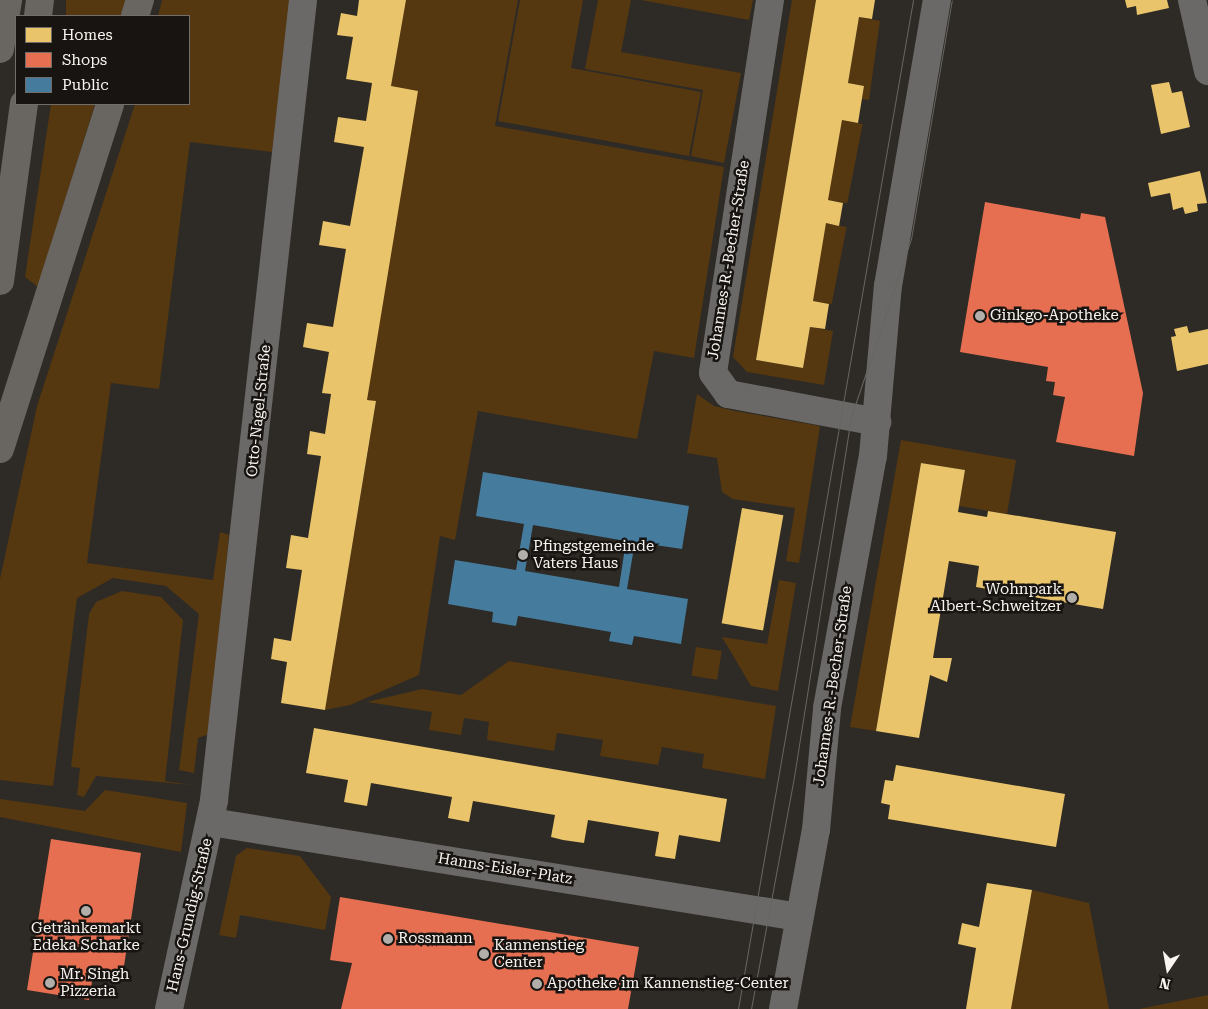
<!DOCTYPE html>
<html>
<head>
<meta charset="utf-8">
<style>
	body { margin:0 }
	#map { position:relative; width:1208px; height:1009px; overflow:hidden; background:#2e2b26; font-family:"Roboto Serif",serif }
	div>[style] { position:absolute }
	.green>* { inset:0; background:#553710; transform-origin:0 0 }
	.homes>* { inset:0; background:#e9c46a; transform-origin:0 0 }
	.shops>* { inset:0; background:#e76f51 }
	.public>* { inset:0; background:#457b9d }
	.minor>* { height:28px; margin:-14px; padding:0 14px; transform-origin:14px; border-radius:14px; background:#6a6967 }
	.highway>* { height:28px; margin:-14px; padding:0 14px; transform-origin:14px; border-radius:14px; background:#696662 }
	.tram>* { height:1px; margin:-0.5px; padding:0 0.5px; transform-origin:0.5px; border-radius:0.5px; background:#686662 }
	.dots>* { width:14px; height:14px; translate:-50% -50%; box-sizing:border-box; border:2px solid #171411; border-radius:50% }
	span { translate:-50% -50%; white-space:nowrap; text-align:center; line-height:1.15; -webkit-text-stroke:5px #171411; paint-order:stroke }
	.street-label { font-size:15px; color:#f9f4ef }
	.poi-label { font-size:15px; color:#f9f4ef }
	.left { translate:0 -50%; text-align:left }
	.right { translate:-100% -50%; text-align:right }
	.legend { position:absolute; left:15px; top:15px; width:175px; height:90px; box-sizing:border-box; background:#171411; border:1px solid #716e6a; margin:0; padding:6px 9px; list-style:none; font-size:15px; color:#f9f4ef }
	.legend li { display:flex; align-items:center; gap:10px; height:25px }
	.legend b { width:25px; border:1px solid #716e6a }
	.north { position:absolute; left:1143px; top:944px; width:50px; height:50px; -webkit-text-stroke:4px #171411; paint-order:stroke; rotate:192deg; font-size:14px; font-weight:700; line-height:20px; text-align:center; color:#f9f4ef }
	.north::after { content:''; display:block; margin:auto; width:18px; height:22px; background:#f9f4ef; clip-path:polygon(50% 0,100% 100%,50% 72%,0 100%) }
</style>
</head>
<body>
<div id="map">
	<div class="green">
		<div style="left:66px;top:0;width:59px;height:16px"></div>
		<div style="clip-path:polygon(162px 0,291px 0,272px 152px,190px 142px,159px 389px,111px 383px,87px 563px,213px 580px,220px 532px,229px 535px,209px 734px,198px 738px,194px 773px,179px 770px,199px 614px,166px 586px,113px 578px,77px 598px,53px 786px,0 780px,0 579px,37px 406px,135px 104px,189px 104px,189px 16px,158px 16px)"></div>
		<div style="clip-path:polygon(406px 0,518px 0,495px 126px,724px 167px,694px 358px,654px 351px,637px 439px,478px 411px,455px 540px,440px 536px,419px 675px,350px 705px,325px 710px,376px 402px,367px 400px,391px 86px)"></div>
		<div style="clip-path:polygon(520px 0,583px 0,571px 68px,701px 92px,689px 156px,498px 121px)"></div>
		<div style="clip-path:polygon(598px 0,631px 0,621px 52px,741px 73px,724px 163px,691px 156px,703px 90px,585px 69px)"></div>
		<div style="clip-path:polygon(641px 0,753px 0,749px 20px)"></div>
		<div style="clip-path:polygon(792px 0,816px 0,756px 360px,803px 368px,810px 327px,833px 331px,824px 385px,747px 372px,733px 357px)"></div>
		<div style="clip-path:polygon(859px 17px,880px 21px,869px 100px,862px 99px,864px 86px,848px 83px)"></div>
		<div style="clip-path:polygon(51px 104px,95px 104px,38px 287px,25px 277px)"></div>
		<div style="left:842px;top:120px;width:21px;height:81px;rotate:11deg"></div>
		<div style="left:826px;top:223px;width:21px;height:79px;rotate:11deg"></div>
		<div style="clip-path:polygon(697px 394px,714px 406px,735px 411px,820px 426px,799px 563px,786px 561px,795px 508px,733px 499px,722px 492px,717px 458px,687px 453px)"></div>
		<div style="clip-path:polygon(901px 440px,1016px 460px,1007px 514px,959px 506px,965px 470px,921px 463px,876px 731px,850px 727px)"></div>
		<div style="clip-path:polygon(779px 580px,796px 583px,778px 691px,751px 686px,722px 637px,767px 644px)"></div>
		<div style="clip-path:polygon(122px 591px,161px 597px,183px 620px,165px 781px,191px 785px,96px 776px,84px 797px,77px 795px,80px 768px,71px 767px,89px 614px,96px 602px)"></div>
		<div style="left:696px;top:647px;width:26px;height:29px;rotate:9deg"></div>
		<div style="clip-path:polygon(509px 661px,776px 706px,765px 779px,702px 768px,704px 754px,662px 747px,658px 765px,600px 756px,603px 740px,557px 733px,554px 751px,487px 740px,489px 722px,464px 718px,461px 735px,429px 730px,432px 712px,367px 702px,422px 689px,461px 695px)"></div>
		<div style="clip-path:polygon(105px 790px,187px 803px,181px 852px,0 817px,0 799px,85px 811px)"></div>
		<div style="clip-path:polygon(247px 848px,300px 856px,331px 897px,325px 930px,240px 915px,236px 938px,219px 935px,236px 856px)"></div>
		<div style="clip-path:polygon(1032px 890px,1089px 903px,1109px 1009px,1011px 1009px)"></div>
		<div style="clip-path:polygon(1208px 995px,1208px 1009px,1139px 1009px)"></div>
	</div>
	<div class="homes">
		<div style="clip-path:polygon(359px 0,406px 0,391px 86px,418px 91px,367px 400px,376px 401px,325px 710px,281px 703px,287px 662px,271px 659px,274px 638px,291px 641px,302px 570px,286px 568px,291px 535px,308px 538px,321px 456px,307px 454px,310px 431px,325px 434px,331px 394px,322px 393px,329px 352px,303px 347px,307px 323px,333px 327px,346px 249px,319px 245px,323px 221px,350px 226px,364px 147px,334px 142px,338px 117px,366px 121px,372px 83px,346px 79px,353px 37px,337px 35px,341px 13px,357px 16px)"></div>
		<div style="clip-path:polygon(816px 0,875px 0,872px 19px,859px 17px,848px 83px,864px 86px,858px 123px,842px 120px,828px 200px,843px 203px,839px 226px,826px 223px,813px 301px,829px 304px,825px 329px,810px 327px,803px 368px,756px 360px)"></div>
		<div style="clip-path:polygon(1125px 0,1167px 0,1169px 8px,1137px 15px,1136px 6px,1127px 8px)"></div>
		<div style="clip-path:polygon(1169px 82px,1172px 93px,1182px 91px,1190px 127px,1161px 134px,1151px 85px)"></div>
		<div style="clip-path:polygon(1200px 171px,1207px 203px,1197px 204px,1198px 211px,1185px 214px,1183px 207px,1173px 210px,1170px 193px,1151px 197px,1148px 183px)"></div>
		<div style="clip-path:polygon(1187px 326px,1189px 333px,1208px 329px,1208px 364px,1177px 371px,1171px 337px,1176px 336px,1174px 329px)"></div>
		<div style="clip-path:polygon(921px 463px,965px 470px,958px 512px,987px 517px,988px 511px,1116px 532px,1103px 609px,976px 587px,979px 566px,949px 561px,933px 658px,952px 658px,947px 682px,930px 675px,919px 738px,876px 731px)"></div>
		<div style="left:742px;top:508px;width:42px;height:117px;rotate:10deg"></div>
		<div style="clip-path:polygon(314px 728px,727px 799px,720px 842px,679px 835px,675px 859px,655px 856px,659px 832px,588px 820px,584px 843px,563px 840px,551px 837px,555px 815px,473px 801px,469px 822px,448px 818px,452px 797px,371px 783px,367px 806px,344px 802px,348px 780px,306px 773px)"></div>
		<div style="clip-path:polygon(896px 765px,1065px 794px,1056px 847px,888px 819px,890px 805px,881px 803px,885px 780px,893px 781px)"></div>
		<div style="clip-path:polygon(987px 883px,1032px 890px,1011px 1009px,966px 1009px,976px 948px,958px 944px,960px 933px,962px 923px,979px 927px)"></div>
	</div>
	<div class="shops">
		<div style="clip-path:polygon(985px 202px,1080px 219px,1081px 213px,1105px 217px,1143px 393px,1134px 456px,1056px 442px,1065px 397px,1053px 395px,1055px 382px,1046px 381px,1048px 367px,960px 352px)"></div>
		<div style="clip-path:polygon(51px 839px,141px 853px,123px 973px,94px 969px,89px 1000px,27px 990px)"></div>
		<div style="clip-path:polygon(340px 897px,639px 947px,628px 1009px,341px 1009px,352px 963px,330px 960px)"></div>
	</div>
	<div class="public">
		<div style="clip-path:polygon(evenodd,483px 472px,689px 506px,682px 549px,635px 542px,627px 589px,688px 599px,681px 644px,634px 636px,632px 645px,609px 641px,611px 632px,518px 616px,516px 626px,492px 622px,493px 612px,448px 604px,455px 560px,516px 570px,524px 524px,476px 516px,483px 472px,533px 525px,626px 541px,619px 587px,525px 571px,533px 525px)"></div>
	</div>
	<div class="minor">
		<div style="left:770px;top:0;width:377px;rotate:98.7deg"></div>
		<div style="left:713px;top:373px;width:26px;rotate:54deg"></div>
		<div style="left:728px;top:394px;width:152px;rotate:10.6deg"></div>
		<div style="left:1192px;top:0;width:73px;rotate:77.3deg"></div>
		<div style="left:211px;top:822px;width:596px;rotate:9.18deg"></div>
		<div style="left:169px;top:1009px;width:214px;rotate:-77.8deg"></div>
		<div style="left:214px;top:800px;width:805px;rotate:-83.65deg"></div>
		<div style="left:783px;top:1009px;width:182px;rotate:-79.6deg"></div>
		<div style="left:816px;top:830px;width:122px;rotate:-84.8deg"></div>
		<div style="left:827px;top:708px;width:256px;rotate:-79.7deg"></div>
		<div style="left:873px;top:456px;width:171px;rotate:-85deg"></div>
		<div style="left:888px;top:286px;width:290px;rotate:-80.3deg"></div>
	</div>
	<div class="highway">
		<div style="left:38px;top:16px;width:16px;rotate:-83deg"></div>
		<div style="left:135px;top:16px;width:17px;rotate:-73deg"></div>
		<div style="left:0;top:49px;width:50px;rotate:-80.7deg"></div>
		<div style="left:0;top:281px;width:179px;rotate:-82.3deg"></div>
		<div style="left:0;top:449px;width:362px;rotate:-72.3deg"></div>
	</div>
	<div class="tram">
		<div style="left:738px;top:1009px;width:1024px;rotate:-80.16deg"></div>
		<div style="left:751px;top:1009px;width:230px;rotate:-79.5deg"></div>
		<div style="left:793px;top:783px;width:371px;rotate:-81deg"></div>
		<div style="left:851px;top:417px;width:188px;rotate:-71.4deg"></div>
		<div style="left:911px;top:239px;width:242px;rotate:-80.3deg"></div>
	</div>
	<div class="dots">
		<div style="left:980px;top:316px;background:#b2aea9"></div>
		<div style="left:523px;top:555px;background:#b2aea9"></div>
		<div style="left:1072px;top:598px;background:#b2aea9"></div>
		<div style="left:86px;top:911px;background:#b2aea9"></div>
		<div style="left:388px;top:939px;background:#b2aea9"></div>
		<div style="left:484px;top:954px;background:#b2aea9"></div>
		<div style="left:50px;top:983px;background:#b2aea9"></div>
		<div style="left:537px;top:984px;background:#b2aea9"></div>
	</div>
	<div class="street-label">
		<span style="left:729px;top:260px;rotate:-81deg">Johannes-R.-Becher-Straße</span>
		<span style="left:259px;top:411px;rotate:-84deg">Otto-Nagel-Straße</span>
		<span style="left:833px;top:686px;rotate:-82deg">Johannes-R.-Becher-Straße</span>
		<span style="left:505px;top:869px;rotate:9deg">Hanns-Eisler-Platz</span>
		<span style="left:190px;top:915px;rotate:-77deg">Hans-Grundig-Straße</span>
	</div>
	<div class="poi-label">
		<span class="left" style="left:990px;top:316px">Ginkgo-Apotheke</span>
		<span class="left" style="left:533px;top:555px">Pfingstgemeinde<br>Vaters Haus</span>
		<span class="right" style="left:1062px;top:598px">Wohnpark<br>Albert-Schweitzer</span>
		<span style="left:86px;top:937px">Getränkemarkt<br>Edeka Scharke</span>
		<span class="left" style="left:398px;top:939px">Rossmann</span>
		<span class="left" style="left:494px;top:954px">Kannenstieg<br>Center</span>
		<span class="left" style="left:60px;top:983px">Mr. Singh<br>Pizzeria</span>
		<span class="left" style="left:547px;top:984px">Apotheke im Kannenstieg-Center</span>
	</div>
	<ul class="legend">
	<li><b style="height:14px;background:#e9c46a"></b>Homes</li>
	<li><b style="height:14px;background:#e76f51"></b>Shops</li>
	<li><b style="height:14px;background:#457b9d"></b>Public</li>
	</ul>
	<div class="north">N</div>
</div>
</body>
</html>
